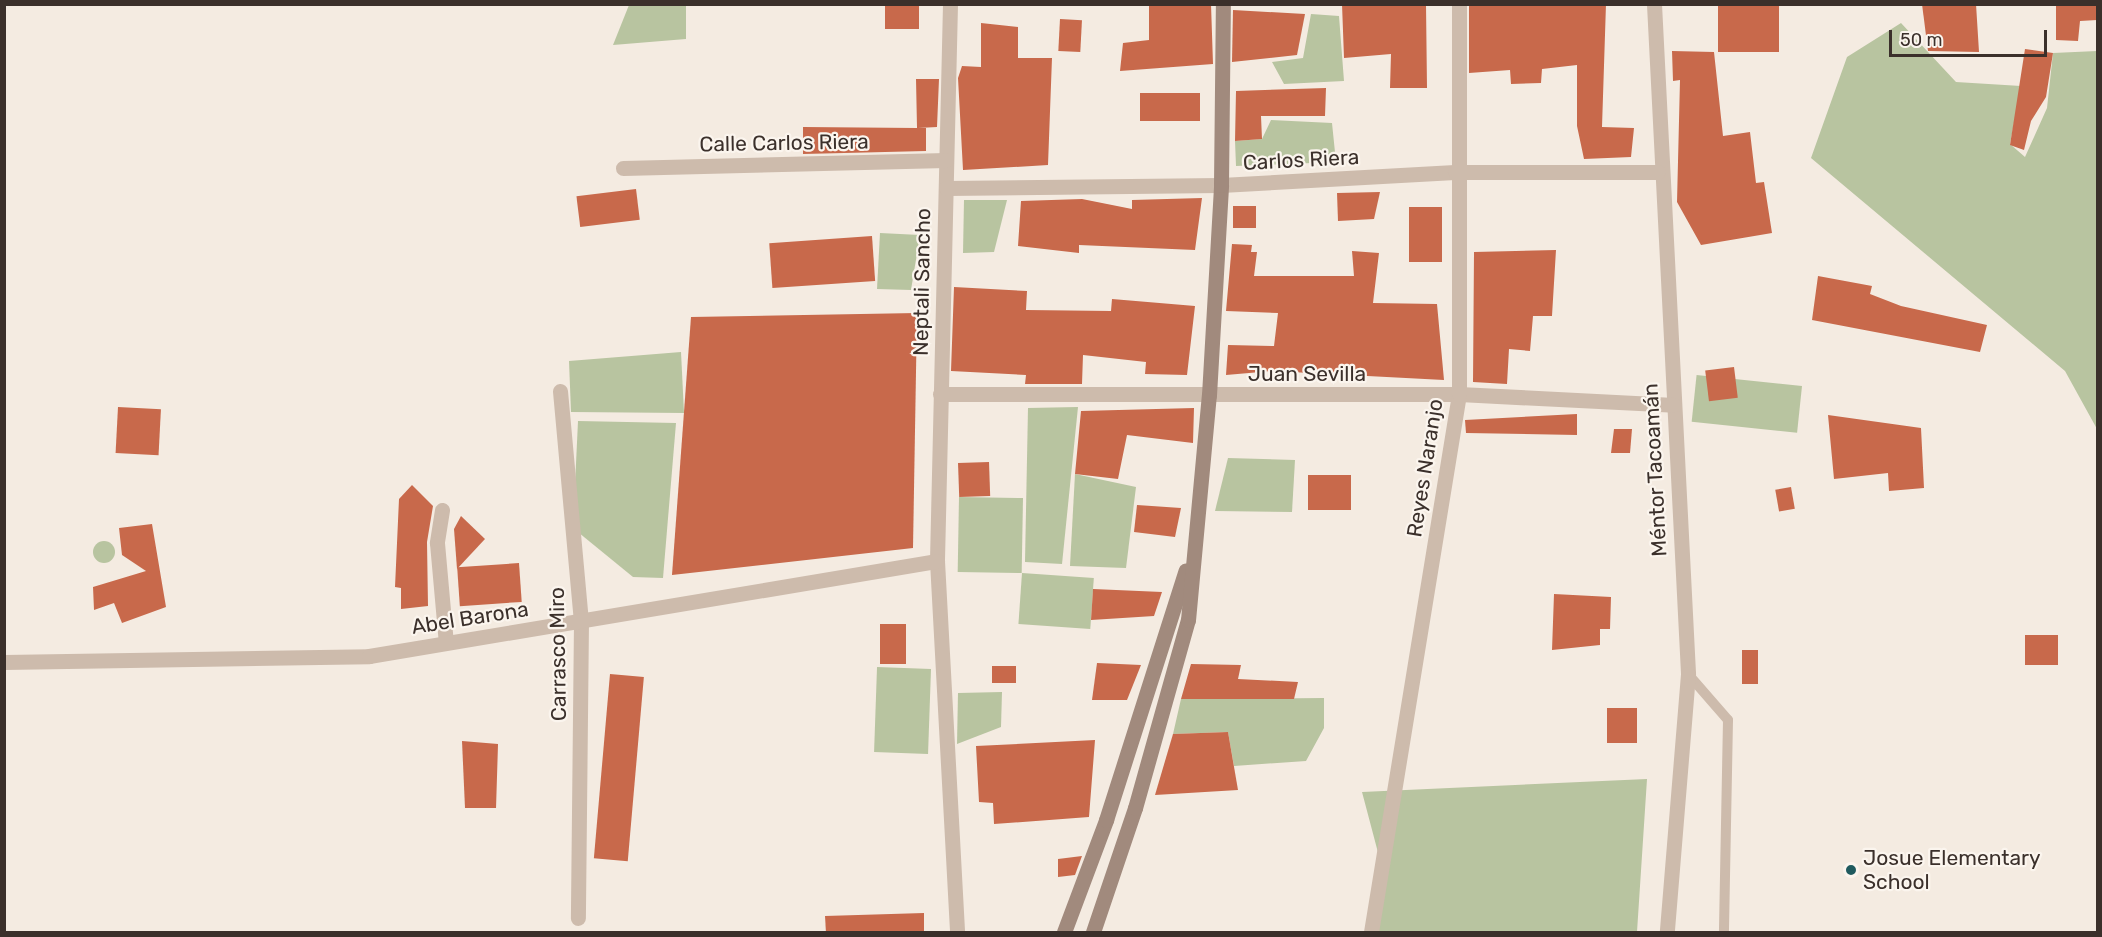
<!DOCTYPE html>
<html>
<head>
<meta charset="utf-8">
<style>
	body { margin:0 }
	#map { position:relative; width:2102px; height:937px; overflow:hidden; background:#f4ebe1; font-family:Rubik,sans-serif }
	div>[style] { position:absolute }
	.green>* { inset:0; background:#b8c4a0; transform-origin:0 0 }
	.round { border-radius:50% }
	.building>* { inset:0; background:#c8694b; transform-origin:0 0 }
	.lane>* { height:10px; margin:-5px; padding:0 5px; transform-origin:5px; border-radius:5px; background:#cdbbac }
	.street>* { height:15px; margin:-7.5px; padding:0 7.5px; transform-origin:7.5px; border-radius:7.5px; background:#cdbbac }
	.secondary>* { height:15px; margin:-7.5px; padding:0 7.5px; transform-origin:7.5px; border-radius:7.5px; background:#a18a7d }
	.dots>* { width:16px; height:16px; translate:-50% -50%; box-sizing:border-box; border:3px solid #fbf5ee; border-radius:50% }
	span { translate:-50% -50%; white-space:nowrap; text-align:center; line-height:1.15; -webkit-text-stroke:4.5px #fbf5ee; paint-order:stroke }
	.street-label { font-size:21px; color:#3b302b }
	.poi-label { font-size:21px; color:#3b302b }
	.left { translate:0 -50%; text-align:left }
	.frame { position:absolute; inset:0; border:6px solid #3b302b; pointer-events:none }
	.scale { position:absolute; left:1889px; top:30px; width:158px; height:27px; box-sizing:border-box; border:3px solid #3b302b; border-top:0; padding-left:8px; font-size:18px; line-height:21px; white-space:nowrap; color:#3b302b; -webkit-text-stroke:4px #fbf5ee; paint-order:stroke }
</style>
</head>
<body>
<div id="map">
	<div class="green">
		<div style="clip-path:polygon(629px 5px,686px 5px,686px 39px,613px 45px)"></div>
		<div style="clip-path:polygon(1311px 14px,1339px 16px,1344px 81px,1284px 84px,1272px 62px,1303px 58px)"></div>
		<div style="clip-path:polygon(1901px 23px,1956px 82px,2021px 86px,2010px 144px,2025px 157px,2047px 108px,2053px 53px,2097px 51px,2097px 429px,2065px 371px,1811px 158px,1847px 57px)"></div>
		<div style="clip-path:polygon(1271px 120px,1332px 123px,1336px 162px,1236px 166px,1235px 141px,1262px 139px)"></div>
		<div style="clip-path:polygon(964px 200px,1007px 200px,994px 252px,963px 253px)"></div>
		<div style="clip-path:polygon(880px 233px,920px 235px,911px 290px,877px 289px)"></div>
		<div style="clip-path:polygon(681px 352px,684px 413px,571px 412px,569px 361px)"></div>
		<div style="left:1802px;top:386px;width:47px;height:106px;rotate:96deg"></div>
		<div style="clip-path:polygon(1078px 407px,1062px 564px,1025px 562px,1028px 408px)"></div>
		<div style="clip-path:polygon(578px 421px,676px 423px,663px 578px,633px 577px,573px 528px)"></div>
		<div style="clip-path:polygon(1228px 458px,1295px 460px,1292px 512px,1215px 511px)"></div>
		<div style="clip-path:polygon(1075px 474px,1136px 487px,1126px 568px,1070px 566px)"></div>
		<div style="left:959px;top:497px;width:64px;height:75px;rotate:1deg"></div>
		<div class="round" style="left:93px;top:541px;width:22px;height:22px"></div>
		<div style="left:1022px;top:573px;width:72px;height:51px;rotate:4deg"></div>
		<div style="left:931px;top:669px;width:85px;height:54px;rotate:92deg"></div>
		<div style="clip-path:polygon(1002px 692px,1001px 727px,957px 744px,958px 693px)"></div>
		<div style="clip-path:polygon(1324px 698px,1324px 728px,1306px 761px,1234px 766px,1228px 732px,1173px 734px,1181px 699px)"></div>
		<div style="clip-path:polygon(1647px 779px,1637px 932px,1375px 932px,1385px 879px,1362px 792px)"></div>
	</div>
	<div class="building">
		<div style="left:885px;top:4px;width:34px;height:25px"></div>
		<div style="clip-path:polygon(1149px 4px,1211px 4px,1213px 64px,1120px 71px,1123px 43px,1149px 40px)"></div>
		<div style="clip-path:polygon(1342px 4px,1426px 4px,1427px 88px,1390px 88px,1391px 54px,1344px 58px)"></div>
		<div style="clip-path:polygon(1469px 4px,1606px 4px,1602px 127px,1634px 128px,1631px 157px,1584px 159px,1577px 126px,1577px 65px,1542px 69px,1541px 83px,1511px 84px,1510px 70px,1469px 73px)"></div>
		<div style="left:1718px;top:4px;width:61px;height:48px"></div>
		<div style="clip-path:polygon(1922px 4px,1976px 4px,1979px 52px,1928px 51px)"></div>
		<div style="clip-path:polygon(2056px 4px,2097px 4px,2097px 20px,2080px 21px,2078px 41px,2056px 40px)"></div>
		<div style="clip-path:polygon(1233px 10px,1305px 14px,1297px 55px,1232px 62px)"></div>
		<div style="left:1060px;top:19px;width:22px;height:32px;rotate:3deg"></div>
		<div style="clip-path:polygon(981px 23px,1018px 27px,1018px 58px,1052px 58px,1048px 165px,963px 170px,958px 78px,962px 66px,981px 67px)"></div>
		<div style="clip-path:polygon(2025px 49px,2053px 53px,2046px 97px,2031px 121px,2024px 150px,2010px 145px)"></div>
		<div style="clip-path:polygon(1672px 51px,1714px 52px,1723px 136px,1750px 132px,1756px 183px,1764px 182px,1772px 233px,1701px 245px,1677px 202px,1680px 80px,1673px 81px)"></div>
		<div style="clip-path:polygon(916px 79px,939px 79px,937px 127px,918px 128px,926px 128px,926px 151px,803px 154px,803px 127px,917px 128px)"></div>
		<div style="clip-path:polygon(1326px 88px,1325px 116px,1261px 116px,1262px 139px,1235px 141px,1236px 91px)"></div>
		<div style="left:1200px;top:93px;width:28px;height:60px;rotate:90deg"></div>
		<div style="left:636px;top:189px;width:31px;height:60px;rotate:83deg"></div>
		<div style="clip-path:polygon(1380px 192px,1374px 219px,1338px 221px,1337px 193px)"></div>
		<div style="clip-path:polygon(1202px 198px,1195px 250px,1079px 245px,1079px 253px,1018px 246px,1021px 201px,1082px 199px,1132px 209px,1132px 200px)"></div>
		<div style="left:1233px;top:206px;width:23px;height:22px"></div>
		<div style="left:1409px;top:207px;width:33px;height:55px"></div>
		<div style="left:872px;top:236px;width:45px;height:103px;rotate:86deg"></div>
		<div style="clip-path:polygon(1232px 244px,1252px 245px,1251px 252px,1257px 252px,1254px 276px,1354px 276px,1352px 251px,1379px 253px,1373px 303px,1437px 304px,1444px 380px,1272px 371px,1226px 375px,1228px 345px,1274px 346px,1278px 313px,1226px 311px)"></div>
		<div style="clip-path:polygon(1556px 250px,1552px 316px,1533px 316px,1530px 351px,1509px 349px,1507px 384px,1473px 382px,1474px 252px)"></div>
		<div style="clip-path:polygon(1818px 276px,1872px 286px,1870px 294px,1901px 306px,1987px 325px,1980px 352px,1812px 320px)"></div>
		<div style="clip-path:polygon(954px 287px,1027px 291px,1026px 310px,1111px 311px,1112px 299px,1195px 306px,1187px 375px,1145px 374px,1146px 362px,1083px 355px,1082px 384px,1025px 384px,1026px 375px,951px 371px)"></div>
		<div style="clip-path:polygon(917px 313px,913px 548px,672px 575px,691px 317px)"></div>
		<div style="left:1734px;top:367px;width:31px;height:29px;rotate:83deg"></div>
		<div style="left:118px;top:407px;width:43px;height:46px;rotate:3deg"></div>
		<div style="clip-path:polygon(1194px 408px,1193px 443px,1127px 435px,1118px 479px,1075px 474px,1081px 411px)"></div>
		<div style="clip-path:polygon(1577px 414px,1577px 435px,1466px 433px,1465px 420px)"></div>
		<div style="clip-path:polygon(1828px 415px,1921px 428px,1924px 488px,1889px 491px,1888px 473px,1834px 479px)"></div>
		<div style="clip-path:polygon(1614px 429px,1632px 429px,1630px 453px,1611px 453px)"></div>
		<div style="left:989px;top:462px;width:34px;height:31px;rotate:88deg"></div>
		<div style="left:1308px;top:475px;width:43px;height:35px"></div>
		<div style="clip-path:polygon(412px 485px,433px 506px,427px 542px,428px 606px,401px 609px,401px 588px,395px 587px,399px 499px)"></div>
		<div style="left:1791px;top:487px;width:22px;height:16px;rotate:80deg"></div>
		<div style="clip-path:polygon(1137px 505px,1181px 508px,1175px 537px,1134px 532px)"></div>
		<div style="clip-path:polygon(461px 516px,485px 539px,457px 569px,454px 529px)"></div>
		<div style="clip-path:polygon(152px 524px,166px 607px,122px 623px,114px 603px,94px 610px,93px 587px,146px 571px,122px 555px,119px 528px)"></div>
		<div style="left:519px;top:563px;width:39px;height:62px;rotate:86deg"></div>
		<div style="clip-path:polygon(1093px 589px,1162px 592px,1154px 616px,1091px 620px)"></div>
		<div style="clip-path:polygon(1554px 594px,1611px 597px,1610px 629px,1600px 629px,1600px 645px,1552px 650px)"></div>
		<div style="left:880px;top:624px;width:26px;height:40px"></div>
		<div style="left:2058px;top:635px;width:30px;height:33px;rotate:90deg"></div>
		<div style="left:1742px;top:650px;width:16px;height:34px"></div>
		<div style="clip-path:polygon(1097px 663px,1141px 665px,1127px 700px,1092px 700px)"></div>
		<div style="clip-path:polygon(1191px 664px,1241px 665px,1238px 679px,1298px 682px,1294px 699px,1181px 699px)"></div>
		<div style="left:992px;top:666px;width:24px;height:17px"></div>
		<div style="left:610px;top:674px;width:34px;height:185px;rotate:5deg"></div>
		<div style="left:1637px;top:708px;width:35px;height:30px;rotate:90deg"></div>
		<div style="clip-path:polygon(1228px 732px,1238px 790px,1155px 795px,1173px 734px)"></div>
		<div style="clip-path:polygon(1095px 740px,1089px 817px,994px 824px,993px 803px,979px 802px,976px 746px)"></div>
		<div style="clip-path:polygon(462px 741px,498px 744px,496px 808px,465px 808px)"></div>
		<div style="clip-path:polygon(1082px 856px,1075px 875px,1058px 877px,1058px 859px)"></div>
		<div style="clip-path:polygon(924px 913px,924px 933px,826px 933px,825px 916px)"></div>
	</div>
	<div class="lane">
		<div style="left:1688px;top:674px;width:61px;rotate:49deg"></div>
		<div style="left:1728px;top:720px;width:212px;rotate:91.1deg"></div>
	</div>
	<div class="street">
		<div style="left:950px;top:4px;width:557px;rotate:91.34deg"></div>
		<div style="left:937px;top:561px;width:372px;rotate:86.9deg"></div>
		<div style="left:1654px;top:4px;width:671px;rotate:87.09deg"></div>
		<div style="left:1688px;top:674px;width:259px;rotate:94.7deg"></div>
		<div style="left:623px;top:168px;width:323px;rotate:-1.4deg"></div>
		<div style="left:946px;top:188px;width:275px;rotate:-0.6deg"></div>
		<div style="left:1221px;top:185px;width:234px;rotate:-3.2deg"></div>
		<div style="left:1455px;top:172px;width:203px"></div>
		<div style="left:560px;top:391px;width:231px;rotate:84.8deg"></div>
		<div style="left:581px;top:621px;width:297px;rotate:90.6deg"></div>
		<div style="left:940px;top:394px;width:519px"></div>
		<div style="left:1459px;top:394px;width:215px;rotate:2.9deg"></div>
		<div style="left:442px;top:510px;width:33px;rotate:99deg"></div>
		<div style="left:437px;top:543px;width:100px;rotate:84.9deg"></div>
		<div style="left:4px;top:662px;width:365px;rotate:-0.9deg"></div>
		<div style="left:369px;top:656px;width:576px;rotate:-9.5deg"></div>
		<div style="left:1371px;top:932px;width:545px;rotate:-80.71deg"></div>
		<div style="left:1459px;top:394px;width:390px;rotate:-90deg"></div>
	</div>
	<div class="secondary">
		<div style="left:1064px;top:932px;width:120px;rotate:-69.4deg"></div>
		<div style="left:1106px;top:820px;width:262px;rotate:-72.3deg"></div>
		<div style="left:1093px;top:932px;width:131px;rotate:-71.3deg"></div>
		<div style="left:1135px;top:808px;width:195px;rotate:-74.3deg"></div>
		<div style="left:1188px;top:620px;width:226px;rotate:-84.7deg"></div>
		<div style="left:1209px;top:395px;width:210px;rotate:-86.7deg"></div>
		<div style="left:1221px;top:185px;width:181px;rotate:-89.4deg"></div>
	</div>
	<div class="dots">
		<div style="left:1851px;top:870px;background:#1f5a5e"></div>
	</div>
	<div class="street-label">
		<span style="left:784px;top:143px;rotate:-1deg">Calle Carlos Riera</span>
		<span style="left:1301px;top:160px;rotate:-3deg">Carlos Riera</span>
		<span style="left:922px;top:282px;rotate:-89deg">Neptali Sancho</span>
		<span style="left:1307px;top:374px">Juan Sevilla</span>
		<span style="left:1425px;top:468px;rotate:-81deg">Reyes Naranjo</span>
		<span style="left:1655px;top:470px;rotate:-93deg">Méntor Tacoamán</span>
		<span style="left:470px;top:618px;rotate:-9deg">Abel Barona</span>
		<span style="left:558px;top:654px;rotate:-91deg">Carrasco Miro</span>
	</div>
	<div class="poi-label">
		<span class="left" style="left:1863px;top:870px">Josue Elementary<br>School</span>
	</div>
	<div class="frame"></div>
	<div class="scale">50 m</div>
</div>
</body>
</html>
